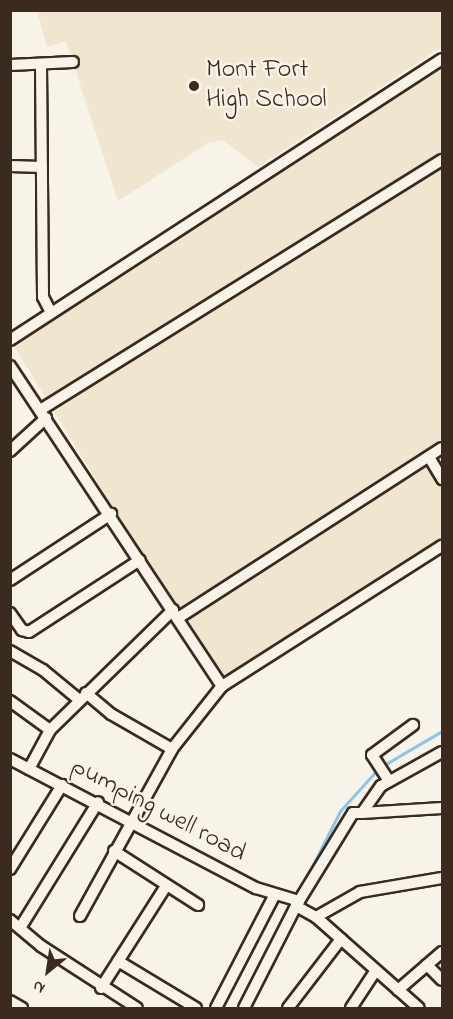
<!DOCTYPE html>
<html>
<head>
<meta charset="utf-8">
<style>
	body { margin:0 }
	#map { position:relative; width:453px; height:1019px; overflow:hidden; background:#f7f3e8; font-family:"Indie Flower",sans-serif }
	div>[style] { position:absolute }
	.built>* { inset:0; background:#f0e5cf }
	.stream>* { height:3px; margin:-1.5px; padding:0 1.5px; transform-origin:1.5px; border-radius:1.5px; background:#8bc6ea }
	.roads { filter:drop-shadow(2px 0 #3b2a1e) drop-shadow(-2px 0 #3b2a1e) drop-shadow(0 2px #3b2a1e) drop-shadow(0 -2px #3b2a1e) }
	.minor>* { height:10px; margin:-5px; padding:0 5px; transform-origin:5px; border-radius:5px; background:#f7f3e8 }
	.dots>* { width:16px; height:16px; translate:-50% -50%; box-sizing:border-box; border:3px solid #f7f3e8; border-radius:50% }
	span { translate:-50% -50%; white-space:nowrap; text-align:center; line-height:1.15; -webkit-text-stroke:5px #f7f3e8; paint-order:stroke }
	.poi-label { font-size:26px; color:#3b2a1e }
	.left { translate:0 -50%; text-align:left }
	.street-label { font-size:26px; color:#3b2a1e }
	.frame { position:absolute; inset:0; border:12px solid #3b2a1e; pointer-events:none }
	.north { position:absolute; left:18px; top:941px; width:60px; height:60px; -webkit-text-stroke:4px #f7f3e8; paint-order:stroke; rotate:210deg; font-size:16px; font-weight:700; line-height:24px; text-align:center; color:#3b2a1e }
	.north::after { content:''; display:block; margin:auto; width:21px; height:27px; background:#3b2a1e; clip-path:polygon(50% 0,100% 100%,50% 72%,0 100%) }
</style>
</head>
<body>
<div id="map">
	<div class="built">
		<div style="clip-path:polygon(37px 11px,442px 11px,442px 47px,258px 167px,223px 140px,208px 143px,118px 201px,66px 41px,47px 47px)"></div>
		<div style="clip-path:polygon(442px 63px,442px 439px,179px 616px,14px 346px)"></div>
		<div style="clip-path:polygon(442px 457px,442px 538px,223px 678px,185px 614px)"></div>
	</div>
	<div class="stream">
		<div style="left:384px;top:765px;width:67px;rotate:-30.4deg"></div>
		<div style="left:301px;top:888px;width:86px;rotate:-63.1deg"></div>
		<div style="left:340px;top:811px;width:55px;rotate:-47.9deg"></div>
	</div>
	<div class="roads">
		<div class="minor">
			<div style="left:10px;top:65px;width:63px;rotate:-2.7deg"></div>
			<div style="left:41px;top:66px;width:231px;rotate:89.5deg"></div>
			<div style="left:43px;top:297px;width:16px;rotate:63deg"></div>
			<div style="left:10px;top:166px;width:32px;rotate:2deg"></div>
			<div style="left:10px;top:340px;width:515px;rotate:-33.04deg"></div>
			<div style="left:10px;top:366px;width:384px;rotate:56.5deg"></div>
			<div style="left:40px;top:410px;width:473px;rotate:-31.9deg"></div>
			<div style="left:10px;top:451px;width:49px;rotate:-42.5deg"></div>
			<div style="left:429px;top:457px;width:26px;rotate:59deg"></div>
			<div style="left:10px;top:580px;width:121px;rotate:-33.2deg"></div>
			<div style="left:10px;top:613px;width:21px;rotate:55deg"></div>
			<div style="left:22px;top:630px;width:7px;rotate:16deg"></div>
			<div style="left:29px;top:632px;width:132px;rotate:-33deg"></div>
			<div style="left:178px;top:618px;width:314px;rotate:-32.8deg"></div>
			<div style="left:10px;top:651px;width:38px;rotate:30deg"></div>
			<div style="left:43px;top:670px;width:45px;rotate:39.6deg"></div>
			<div style="left:86px;top:693px;width:33px;rotate:40deg"></div>
			<div style="left:111px;top:714px;width:70px;rotate:29.8deg"></div>
			<div style="left:10px;top:701px;width:49px;rotate:35.9deg"></div>
			<div style="left:10px;top:759px;width:278px;rotate:27.7deg"></div>
			<div style="left:256px;top:888px;width:45px;rotate:16.8deg"></div>
			<div style="left:299px;top:901px;width:6px;rotate:121deg"></div>
			<div style="left:296px;top:906px;width:23px;rotate:29deg"></div>
			<div style="left:316px;top:917px;width:137px;rotate:41.5deg"></div>
			<div style="left:29px;top:769px;width:44px;rotate:-61.7deg"></div>
			<div style="left:50px;top:730px;width:172px;rotate:-44.3deg"></div>
			<div style="left:389px;top:781px;width:31px;rotate:-123deg"></div>
			<div style="left:372px;top:755px;width:51px;rotate:-36.2deg"></div>
			<div style="left:362px;top:813px;width:80px;rotate:-3.6deg"></div>
			<div style="left:114px;top:851px;width:100px;rotate:32.7deg"></div>
			<div style="left:10px;top:869px;width:99px;rotate:-58.2deg"></div>
			<div style="left:299px;top:901px;width:103px;rotate:-58.5deg"></div>
			<div style="left:353px;top:813px;width:9px"></div>
			<div style="left:362px;top:813px;width:33px;rotate:-55deg"></div>
			<div style="left:381px;top:786px;width:70px;rotate:-29.1deg"></div>
			<div style="left:80px;top:916px;width:191px;rotate:-61.1deg"></div>
			<div style="left:172px;top:749px;width:80px;rotate:-51.6deg"></div>
			<div style="left:222px;top:686px;width:261px;rotate:-32.5deg"></div>
			<div style="left:316px;top:917px;width:51px;rotate:-29.6deg"></div>
			<div style="left:360px;top:892px;width:83px;rotate:-9.7deg"></div>
			<div style="left:10px;top:920px;width:40px;rotate:40deg"></div>
			<div style="left:41px;top:946px;width:114px;rotate:32.9deg"></div>
			<div style="left:20px;top:928px;width:148px;rotate:-58.2deg"></div>
			<div style="left:118px;top:961px;width:91px;rotate:31.1deg"></div>
			<div style="left:427px;top:965px;width:21px;rotate:45deg"></div>
			<div style="left:101px;top:988px;width:121px;rotate:-57.5deg"></div>
			<div style="left:398px;top:990px;width:58px;rotate:-40.8deg"></div>
			<div style="left:10px;top:1001px;width:14px;rotate:30deg"></div>
			<div style="left:216px;top:1008px;width:126px;rotate:-62.6deg"></div>
			<div style="left:244px;top:1008px;width:114px;rotate:-63deg"></div>
			<div style="left:288px;top:1008px;width:87px;rotate:-52.5deg"></div>
			<div style="left:351px;top:1008px;width:45px;rotate:-56.7deg"></div>
		</div>
	</div>
	<div class="dots">
		<div style="left:194px;top:86px;background:#3b2a1e"></div>
	</div>
	<div class="poi-label">
		<span class="left" style="left:206px;top:86px">Mont Fort<br>High School</span>
	</div>
	<div class="street-label">
		<span style="left:158px;top:811px;rotate:28deg">pumping well road</span>
	</div>
	<div class="frame"></div>
	<div class="north">N</div>
</div>
</body>
</html>
